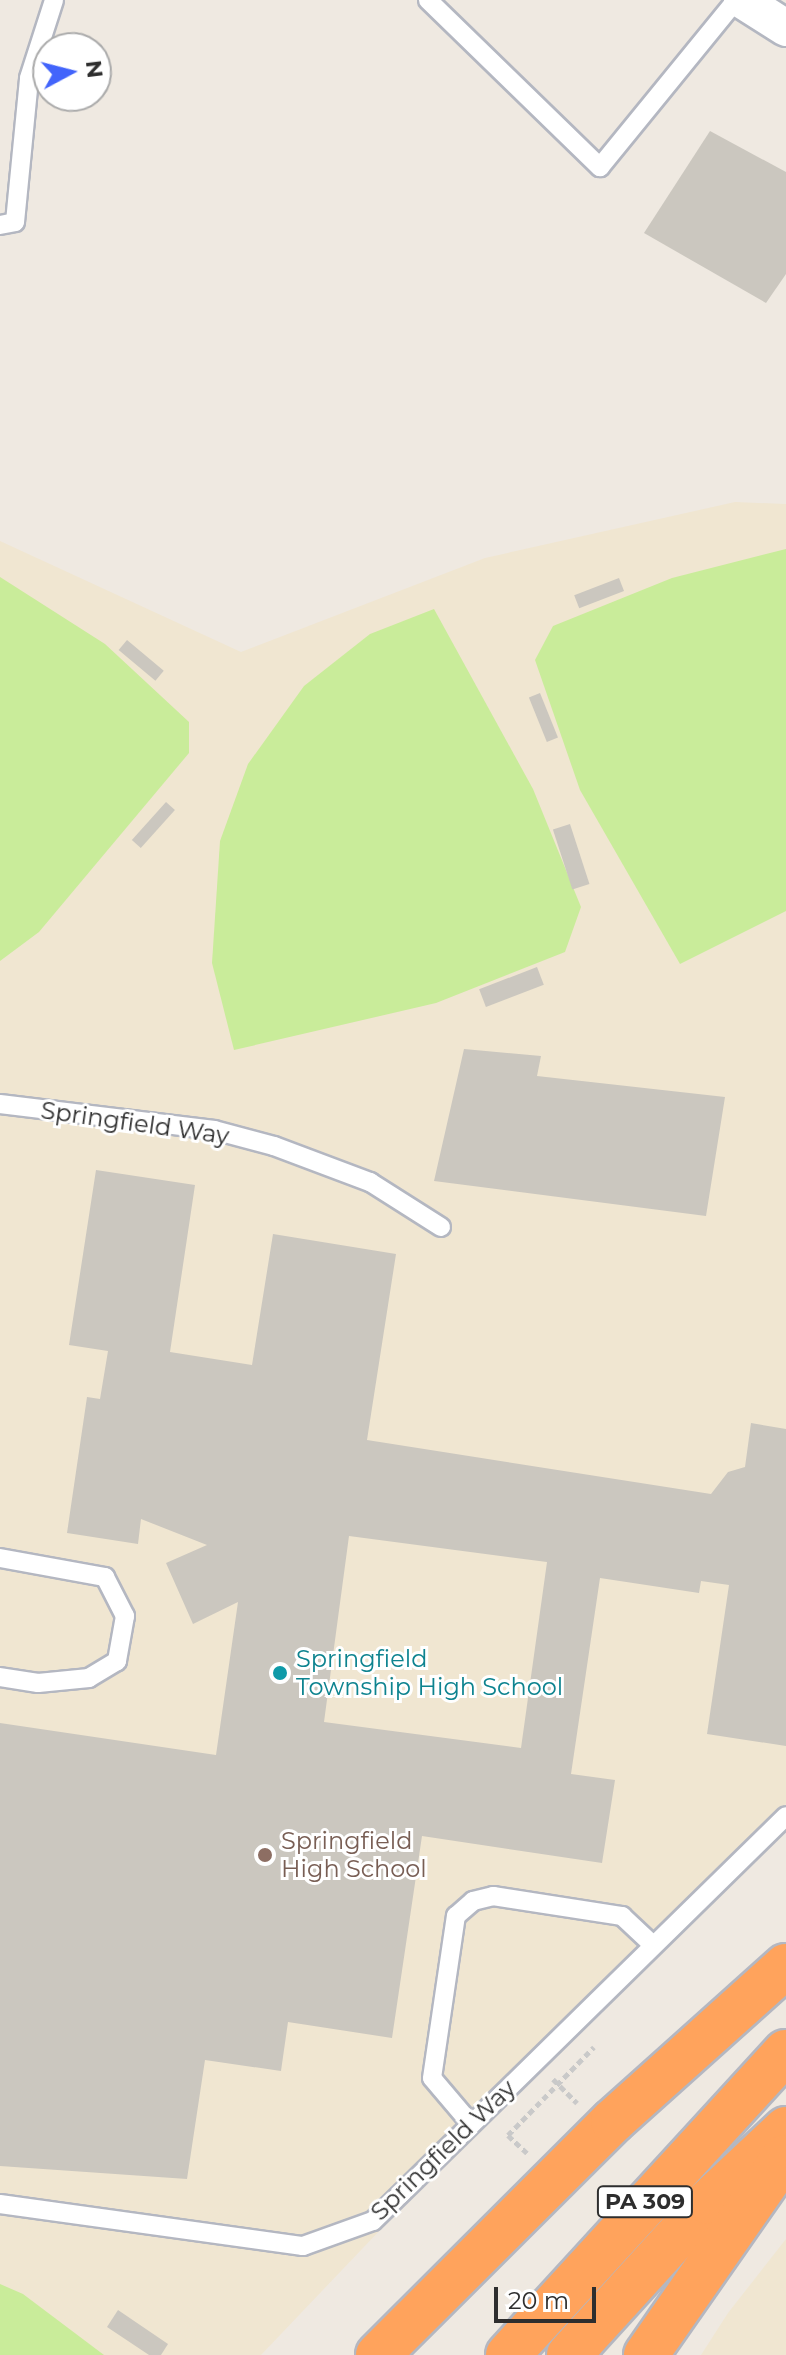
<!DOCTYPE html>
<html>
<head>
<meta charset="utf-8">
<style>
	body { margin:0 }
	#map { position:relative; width:786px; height:2355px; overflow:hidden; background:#efe9e1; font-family:Montserrat,sans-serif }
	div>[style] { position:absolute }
	.education>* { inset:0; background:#f0e6d1 }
	.pitch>* { inset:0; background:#c9ec9a }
	.building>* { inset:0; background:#cbc7bf; transform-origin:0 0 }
	.path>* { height:5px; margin-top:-2.5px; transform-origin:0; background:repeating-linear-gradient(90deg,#c9c9c9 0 6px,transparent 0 10px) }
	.roads { filter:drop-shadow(2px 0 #b4b7c1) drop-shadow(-2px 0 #b4b7c1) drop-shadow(0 2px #b4b7c1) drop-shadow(0 -2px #b4b7c1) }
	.service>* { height:18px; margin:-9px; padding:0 9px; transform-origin:9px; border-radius:9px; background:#fff }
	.minor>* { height:36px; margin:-18px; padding:0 18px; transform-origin:18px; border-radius:18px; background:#fff }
	.motorway>* { height:44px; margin:-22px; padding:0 22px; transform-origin:22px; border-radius:22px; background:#ffa35c }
	.dots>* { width:22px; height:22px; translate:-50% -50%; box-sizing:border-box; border:4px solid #fff; border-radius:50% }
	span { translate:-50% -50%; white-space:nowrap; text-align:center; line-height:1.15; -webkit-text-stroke:6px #fff; paint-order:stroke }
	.shield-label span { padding:2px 6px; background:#fff; border:2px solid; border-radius:6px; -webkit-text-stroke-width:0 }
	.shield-label { font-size:22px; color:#2e2e2e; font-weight:700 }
	.street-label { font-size:24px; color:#2e2e2e }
	.culture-label { font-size:24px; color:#0d838f }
	.left { translate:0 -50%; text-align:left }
	.education-label { font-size:24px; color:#785e54 }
	.north { position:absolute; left:32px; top:32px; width:80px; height:80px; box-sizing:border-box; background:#fff; border:2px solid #ababab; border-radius:50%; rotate:83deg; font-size:22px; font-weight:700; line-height:32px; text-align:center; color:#2e2e2e }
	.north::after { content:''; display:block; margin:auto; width:28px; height:36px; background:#4264fb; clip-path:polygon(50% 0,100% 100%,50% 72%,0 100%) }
	.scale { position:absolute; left:494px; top:2287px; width:102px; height:36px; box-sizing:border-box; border:4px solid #2e2e2e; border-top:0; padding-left:10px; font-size:24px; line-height:28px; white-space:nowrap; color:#2e2e2e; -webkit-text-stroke:6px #fff; paint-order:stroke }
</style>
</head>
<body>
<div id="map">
	<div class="education">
		<div style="clip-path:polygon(735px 502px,786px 504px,786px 1804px,261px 2355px,0 2355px,0 541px,241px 652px,485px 558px)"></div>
		<div style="clip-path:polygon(786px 2239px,786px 2355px,701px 2355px,728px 2313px)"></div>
	</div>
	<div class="pitch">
		<div style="clip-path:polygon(786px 549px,786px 911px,680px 964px,580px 790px,535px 660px,553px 626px,672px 578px)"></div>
		<div style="clip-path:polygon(0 577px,105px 644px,189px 722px,189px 753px,39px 932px,0 961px)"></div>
		<div style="clip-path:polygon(434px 609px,533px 789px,581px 907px,565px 952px,436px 1003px,234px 1050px,212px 963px,220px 841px,248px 764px,304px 686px,370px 634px)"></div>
		<div style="clip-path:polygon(0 2284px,23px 2294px,104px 2355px,0 2355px)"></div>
	</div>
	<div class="building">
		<div style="clip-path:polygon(710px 131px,786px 172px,786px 274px,766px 303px,644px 233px)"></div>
		<div style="left:619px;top:578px;width:14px;height:48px;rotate:69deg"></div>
		<div style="left:127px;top:640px;width:48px;height:13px;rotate:40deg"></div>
		<div style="left:540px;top:693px;width:48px;height:12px;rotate:68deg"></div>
		<div style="left:166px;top:802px;width:12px;height:51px;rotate:42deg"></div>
		<div style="left:570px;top:824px;width:63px;height:18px;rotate:72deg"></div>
		<div style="left:537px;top:967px;width:19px;height:62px;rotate:69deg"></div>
		<div style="clip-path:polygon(464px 1049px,541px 1056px,537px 1076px,725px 1097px,706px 1216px,434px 1181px)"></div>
		<div style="clip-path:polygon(evenodd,96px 1170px,195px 1185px,170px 1352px,252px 1365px,273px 1234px,396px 1254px,367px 1440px,711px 1494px,728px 1472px,745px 1467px,751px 1423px,786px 1429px,786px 1746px,707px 1734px,729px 1585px,701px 1581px,699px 1593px,600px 1578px,571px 1774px,615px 1780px,602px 1863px,422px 1836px,392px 2038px,288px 2022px,281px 2071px,205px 2060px,187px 2179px,0 2166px,0 1723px,216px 1755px,238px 1602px,193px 1624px,166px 1563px,207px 1545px,141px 1519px,138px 1544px,67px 1533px,87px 1397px,100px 1399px,108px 1351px,69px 1345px,96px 1170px,349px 1536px,547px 1562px,521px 1748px,324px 1722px,349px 1536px)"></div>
		<div style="clip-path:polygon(118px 2310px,168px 2344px,161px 2355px,149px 2355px,107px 2327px)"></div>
	</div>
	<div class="path">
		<div style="left:553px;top:2079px;width:34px;rotate:45deg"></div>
		<div style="left:527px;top:2153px;width:26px;rotate:-137deg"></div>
		<div style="left:508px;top:2135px;width:123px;rotate:-45.7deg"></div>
	</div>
	<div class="roads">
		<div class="service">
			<div style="left:428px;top:0;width:240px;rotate:44.2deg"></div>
			<div style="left:600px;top:167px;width:215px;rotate:-50.8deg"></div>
			<div style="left:0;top:225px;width:15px;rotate:-11deg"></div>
			<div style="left:15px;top:222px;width:145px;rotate:-84.4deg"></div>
			<div style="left:29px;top:78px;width:82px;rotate:-72.2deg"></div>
			<div style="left:0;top:1104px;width:216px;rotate:6.9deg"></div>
			<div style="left:214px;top:1130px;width:62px;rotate:14.9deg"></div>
			<div style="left:274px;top:1146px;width:103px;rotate:20.6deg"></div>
			<div style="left:370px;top:1182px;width:84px;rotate:32.4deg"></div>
			<div style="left:0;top:1558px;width:107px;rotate:10.3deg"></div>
			<div style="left:105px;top:1577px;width:44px;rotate:62.9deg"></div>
			<div style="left:125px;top:1616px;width:46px;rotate:100.1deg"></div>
			<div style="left:117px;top:1661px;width:33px;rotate:149deg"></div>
			<div style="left:89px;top:1678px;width:51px;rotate:174.4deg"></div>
			<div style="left:38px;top:1683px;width:38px;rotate:-171deg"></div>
			<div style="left:471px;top:2124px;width:60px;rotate:-130.3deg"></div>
			<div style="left:432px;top:2078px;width:164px;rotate:-81.6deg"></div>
			<div style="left:456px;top:1916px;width:23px;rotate:-41deg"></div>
			<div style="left:473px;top:1901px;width:21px;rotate:-14deg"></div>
			<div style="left:493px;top:1896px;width:131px;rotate:8.8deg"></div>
			<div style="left:622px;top:1916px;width:42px;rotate:43.1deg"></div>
			<div style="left:0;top:2204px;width:306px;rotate:7.9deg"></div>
			<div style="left:303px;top:2246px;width:74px;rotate:-19.7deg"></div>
			<div style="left:373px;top:2221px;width:578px;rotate:-44.44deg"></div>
		</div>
		<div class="minor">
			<div style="left:742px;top:0;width:52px;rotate:32.5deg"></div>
		</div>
		<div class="motorway">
			<div style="left:378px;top:2355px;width:332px;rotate:-44.9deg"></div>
			<div style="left:613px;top:2121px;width:232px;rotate:-41.9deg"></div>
			<div style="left:508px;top:2355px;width:411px;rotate:-47.5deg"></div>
			<div style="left:569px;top:2355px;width:207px;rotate:-47.7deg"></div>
			<div style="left:708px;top:2202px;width:107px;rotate:-43.1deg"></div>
			<div style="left:646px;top:2355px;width:241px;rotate:-55.1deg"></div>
		</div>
	</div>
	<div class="dots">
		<div style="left:280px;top:1673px;background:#0f9aa8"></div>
		<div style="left:265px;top:1855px;background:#8d6e63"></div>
	</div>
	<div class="shield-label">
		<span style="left:645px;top:2202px">PA 309</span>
	</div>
	<div class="street-label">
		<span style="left:135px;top:1123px;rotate:8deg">Springfield Way</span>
		<span style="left:443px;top:2150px;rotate:-44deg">Springfield Way</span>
	</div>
	<div class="culture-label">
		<span class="left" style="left:296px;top:1673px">Springfield<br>Township High School</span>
	</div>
	<div class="education-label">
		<span class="left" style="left:281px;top:1855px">Springfield<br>High School</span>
	</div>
	<div class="north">N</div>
	<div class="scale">20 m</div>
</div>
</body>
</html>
